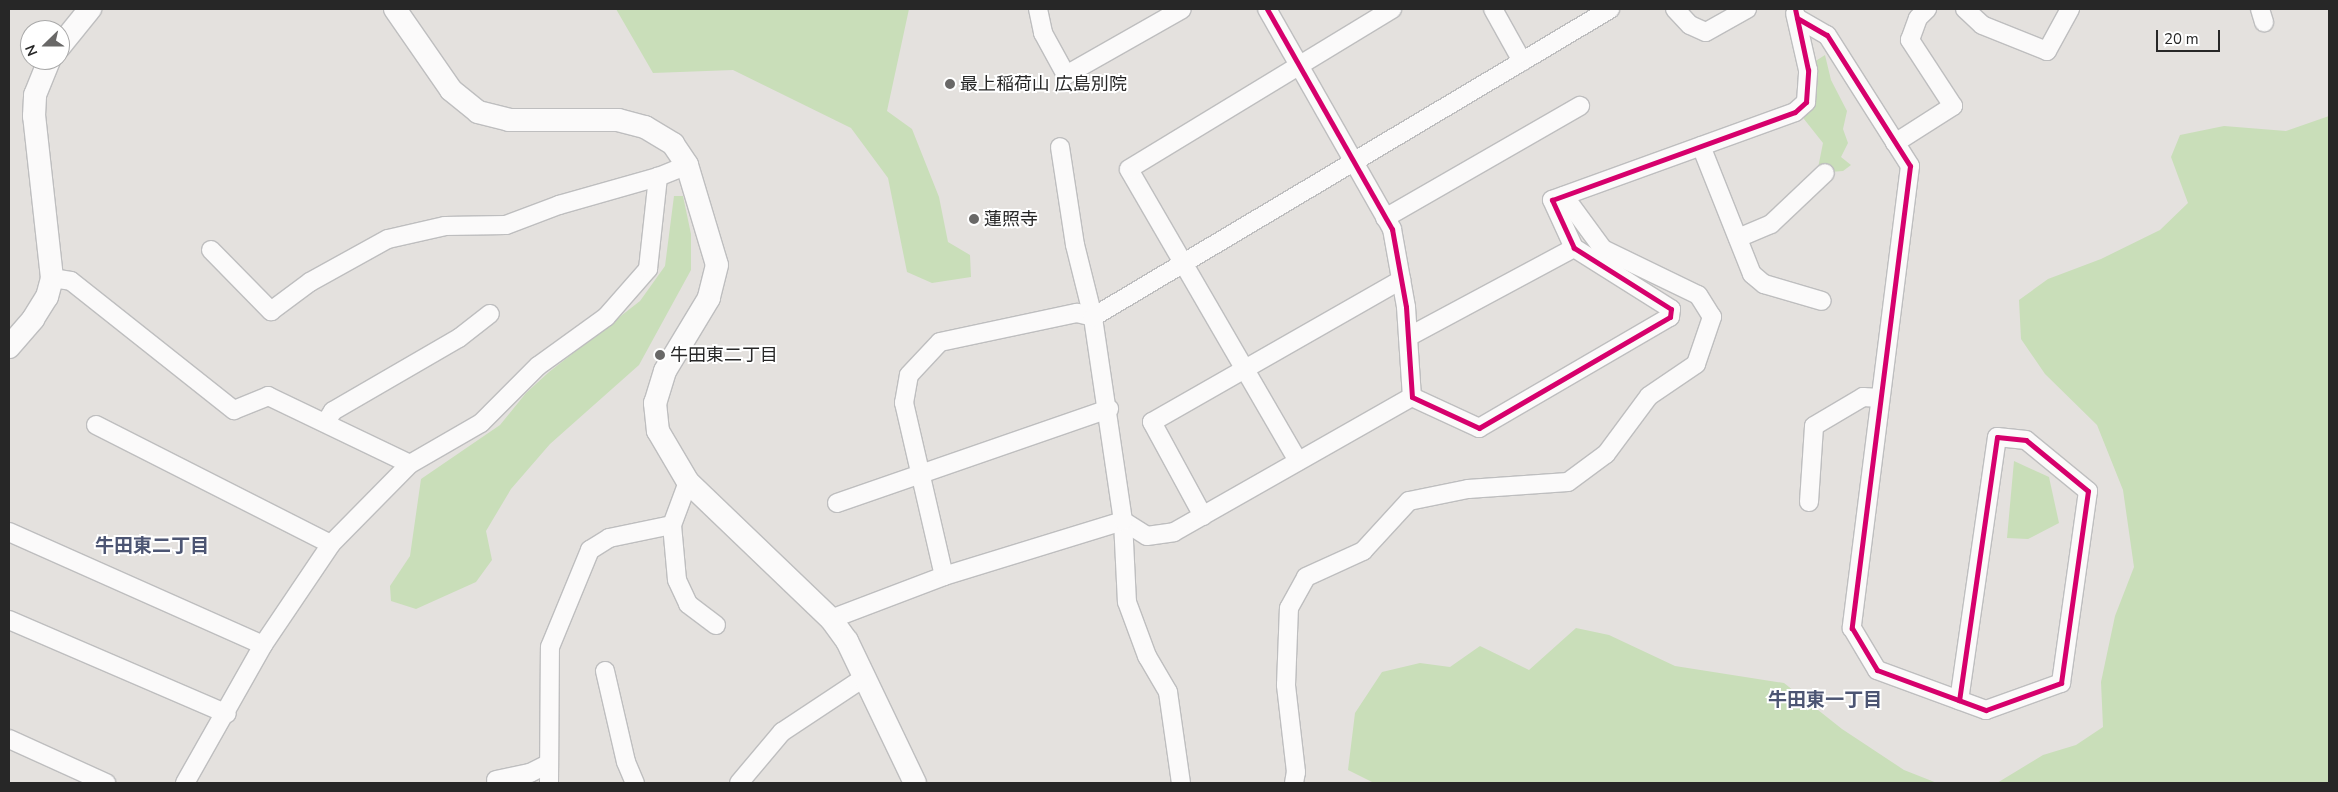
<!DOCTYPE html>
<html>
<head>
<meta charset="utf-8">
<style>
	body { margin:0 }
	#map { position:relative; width:2338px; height:792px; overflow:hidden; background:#e4e1de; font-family:"Nunito Sans","Noto Sans JP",sans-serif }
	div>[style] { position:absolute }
	.green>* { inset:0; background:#c9deb9 }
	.roads { filter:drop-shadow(1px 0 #bebebf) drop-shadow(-1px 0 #bebebf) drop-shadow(0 1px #bebebf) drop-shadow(0 -1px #bebebf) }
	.minor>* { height:18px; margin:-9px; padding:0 9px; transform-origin:9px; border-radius:9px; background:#fbfafa }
	.tertiary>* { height:22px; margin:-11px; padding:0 11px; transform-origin:11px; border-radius:11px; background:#fbfafa }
	.cycleway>* { height:5px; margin:-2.5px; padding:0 2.5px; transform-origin:2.5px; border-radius:2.5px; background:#d6006c }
	.dots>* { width:14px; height:14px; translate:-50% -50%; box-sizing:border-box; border:2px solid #fff; border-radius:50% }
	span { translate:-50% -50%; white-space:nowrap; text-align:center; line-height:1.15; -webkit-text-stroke:4px #fff; paint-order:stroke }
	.poi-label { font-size:18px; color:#272727 }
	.left { translate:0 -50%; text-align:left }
	.neighbourhood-label { font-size:19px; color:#4c5573; font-weight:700 }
	.frame { position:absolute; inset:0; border:10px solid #272727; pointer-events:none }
	.north { position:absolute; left:20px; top:20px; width:50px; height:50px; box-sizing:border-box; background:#fff; border:1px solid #a9a9a9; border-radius:50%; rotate:248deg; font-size:14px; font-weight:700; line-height:20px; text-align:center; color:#272727 }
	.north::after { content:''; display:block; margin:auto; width:18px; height:22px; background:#696867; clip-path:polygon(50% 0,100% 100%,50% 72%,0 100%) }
	.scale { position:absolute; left:2156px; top:30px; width:64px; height:22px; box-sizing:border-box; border:2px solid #272727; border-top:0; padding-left:6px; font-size:15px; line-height:18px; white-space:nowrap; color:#272727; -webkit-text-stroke:4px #fff; paint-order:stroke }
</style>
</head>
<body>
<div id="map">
	<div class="green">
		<div style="clip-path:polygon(616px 9px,909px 9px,887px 111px,912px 129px,939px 197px,948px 242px,970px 255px,971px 277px,932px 283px,907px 272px,888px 178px,851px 128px,733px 70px,653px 73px)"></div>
		<div style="clip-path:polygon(1825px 55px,1831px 80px,1847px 111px,1843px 129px,1848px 143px,1841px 157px,1851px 165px,1843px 171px,1817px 173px,1823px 143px,1800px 114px,1814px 62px)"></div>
		<div style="clip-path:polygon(2329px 116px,2329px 783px,1997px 783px,2043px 755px,2076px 745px,2103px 727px,2101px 682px,2115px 616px,2134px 567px,2123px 490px,2097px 425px,2045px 374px,2021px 339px,2019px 300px,2048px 279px,2101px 259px,2160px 230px,2188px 203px,2171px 157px,2180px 135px,2224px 126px,2286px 131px)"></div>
		<div style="clip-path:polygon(674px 196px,683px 196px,691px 234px,691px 270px,639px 365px,550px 444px,511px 489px,486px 531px,492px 560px,476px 582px,416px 609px,391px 601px,390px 586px,410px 556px,421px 479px,500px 425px,526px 393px,549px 372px,640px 301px,665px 266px)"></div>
		<div style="clip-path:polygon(2014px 461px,2049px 477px,2059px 523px,2028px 539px,2007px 538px)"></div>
		<div style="clip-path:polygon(1576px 628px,1609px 635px,1675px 666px,1784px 683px,1842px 729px,1904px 770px,1937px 783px,1374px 783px,1348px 770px,1355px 713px,1382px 672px,1420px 663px,1450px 667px,1480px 646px,1529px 670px)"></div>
	</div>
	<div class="roads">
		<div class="minor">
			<div style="left:1038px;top:9px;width:25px;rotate:78deg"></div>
			<div style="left:1043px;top:33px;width:48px;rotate:61.3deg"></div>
			<div style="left:1066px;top:75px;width:133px;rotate:-29.6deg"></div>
			<div style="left:1267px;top:9px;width:253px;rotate:60.4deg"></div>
			<div style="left:1392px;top:229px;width:79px;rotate:79.8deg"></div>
			<div style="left:1406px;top:307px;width:90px;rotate:86.2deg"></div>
			<div style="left:1412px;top:397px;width:74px;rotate:24.8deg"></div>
			<div style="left:1479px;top:428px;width:221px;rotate:-30.2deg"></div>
			<div style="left:1670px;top:317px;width:8px;rotate:-83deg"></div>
			<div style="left:1671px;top:309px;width:115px;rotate:-147.8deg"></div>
			<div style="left:1574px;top:248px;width:53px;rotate:-114.6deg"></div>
			<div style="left:1552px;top:200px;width:258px;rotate:-19.9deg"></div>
			<div style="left:1795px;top:112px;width:15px;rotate:-42deg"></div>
			<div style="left:1806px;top:102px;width:32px;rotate:-86deg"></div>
			<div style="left:1808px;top:70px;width:58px;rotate:-102.8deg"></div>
			<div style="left:1493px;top:9px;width:60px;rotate:60.9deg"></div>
			<div style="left:1675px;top:9px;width:22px;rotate:47deg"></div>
			<div style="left:1690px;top:25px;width:17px;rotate:24deg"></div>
			<div style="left:1706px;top:32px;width:47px;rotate:-29.3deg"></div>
			<div style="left:1965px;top:9px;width:23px;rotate:43deg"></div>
			<div style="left:1982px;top:25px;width:70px;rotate:21.8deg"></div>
			<div style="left:2047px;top:51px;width:48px;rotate:-61.3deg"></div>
			<div style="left:2260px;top:9px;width:14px;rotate:73deg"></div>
			<div style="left:1797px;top:18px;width:34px;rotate:30deg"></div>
			<div style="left:1827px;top:35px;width:155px;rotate:57.6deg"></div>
			<div style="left:1910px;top:166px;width:466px;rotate:97.2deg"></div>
			<div style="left:1852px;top:628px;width:49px;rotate:59.2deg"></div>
			<div style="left:1877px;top:670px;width:116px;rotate:20.2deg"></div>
			<div style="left:1986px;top:710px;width:80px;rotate:-19.8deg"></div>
			<div style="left:2061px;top:683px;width:194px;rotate:-82deg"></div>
			<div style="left:2088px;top:491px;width:80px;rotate:-140.6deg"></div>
			<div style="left:2026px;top:440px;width:29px;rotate:-174deg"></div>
			<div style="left:1997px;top:437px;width:266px;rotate:98.2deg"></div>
			<div style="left:1895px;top:143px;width:69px;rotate:-32.5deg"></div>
			<div style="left:1953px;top:106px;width:79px;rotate:-123.1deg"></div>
			<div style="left:1910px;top:40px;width:23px;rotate:-70deg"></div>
			<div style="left:1918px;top:18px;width:13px;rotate:-45deg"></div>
			<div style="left:1701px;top:146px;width:138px;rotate:68.3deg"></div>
			<div style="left:1752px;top:274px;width:16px;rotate:40deg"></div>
			<div style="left:1764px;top:284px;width:60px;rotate:16.3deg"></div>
			<div style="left:1385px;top:218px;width:225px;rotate:-29.9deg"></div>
			<div style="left:1738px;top:238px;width:36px;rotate:-23deg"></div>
			<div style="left:1771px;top:224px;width:74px;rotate:-43.4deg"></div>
			<div style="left:211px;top:250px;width:86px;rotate:45.5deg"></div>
			<div style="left:271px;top:311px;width:49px;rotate:-36.6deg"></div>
			<div style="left:310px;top:282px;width:89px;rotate:-28.9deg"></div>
			<div style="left:388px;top:239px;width:58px;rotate:-12.8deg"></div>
			<div style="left:445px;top:226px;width:61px;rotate:-0.9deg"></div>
			<div style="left:506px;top:225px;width:57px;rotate:-20.7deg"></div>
			<div style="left:559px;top:205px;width:103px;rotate:-15.8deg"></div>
			<div style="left:52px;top:278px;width:19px;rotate:9deg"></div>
			<div style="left:71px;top:281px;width:208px;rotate:38.4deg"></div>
			<div style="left:234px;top:410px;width:37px;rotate:-22deg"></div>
			<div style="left:268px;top:396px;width:157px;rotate:25.6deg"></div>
			<div style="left:1408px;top:337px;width:188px;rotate:-28.2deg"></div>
			<div style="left:326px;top:422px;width:13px;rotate:-58deg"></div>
			<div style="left:333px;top:411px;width:146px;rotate:-30.1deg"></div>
			<div style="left:459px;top:338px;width:39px;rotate:-38deg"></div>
			<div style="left:96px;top:425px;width:263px;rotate:26.9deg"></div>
			<div style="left:1298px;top:461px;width:337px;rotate:-120.1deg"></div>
			<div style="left:1129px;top:169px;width:308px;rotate:-31.3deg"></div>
			<div style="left:688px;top:482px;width:46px;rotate:110.4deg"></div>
			<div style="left:672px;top:525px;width:55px;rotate:84.8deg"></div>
			<div style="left:677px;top:580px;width:26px;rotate:65deg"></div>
			<div style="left:688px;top:604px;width:35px;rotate:37deg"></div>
			<div style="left:1809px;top:502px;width:76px;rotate:-86.2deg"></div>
			<div style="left:1814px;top:426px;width:57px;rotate:-30.6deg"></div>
			<div style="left:1863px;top:397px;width:17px;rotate:3deg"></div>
			<div style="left:837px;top:503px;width:288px;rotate:-19.1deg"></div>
			<div style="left:1203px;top:516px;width:107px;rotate:-118.5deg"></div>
			<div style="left:1152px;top:422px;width:287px;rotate:-29.7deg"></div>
			<div style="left:1123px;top:521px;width:28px;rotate:32deg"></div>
			<div style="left:1147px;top:536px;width:27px;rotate:-8deg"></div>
			<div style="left:1174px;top:532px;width:274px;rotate:-29.6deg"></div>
			<div style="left:1123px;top:521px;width:81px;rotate:87.2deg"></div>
			<div style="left:1127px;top:602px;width:58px;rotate:69.7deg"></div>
			<div style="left:1147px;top:656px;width:42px;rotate:59.7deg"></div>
			<div style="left:1168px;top:692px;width:92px;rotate:81.9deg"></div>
			<div style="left:9px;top:532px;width:278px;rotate:24deg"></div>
			<div style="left:944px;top:576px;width:178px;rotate:-103deg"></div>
			<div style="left:904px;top:403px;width:28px;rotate:-80deg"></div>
			<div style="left:909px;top:375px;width:45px;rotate:-46.8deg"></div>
			<div style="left:940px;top:342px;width:140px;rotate:-12deg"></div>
			<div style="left:1077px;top:313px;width:16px;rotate:14deg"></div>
			<div style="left:1093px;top:317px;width:74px;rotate:-104deg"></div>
			<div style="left:1075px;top:245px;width:99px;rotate:-98.7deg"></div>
			<div style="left:831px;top:619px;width:121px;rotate:-20.8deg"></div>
			<div style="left:944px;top:576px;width:187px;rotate:-17.1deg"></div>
			<div style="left:1123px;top:521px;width:206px;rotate:-98.4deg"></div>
			<div style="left:1093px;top:317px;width:602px;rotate:-30.78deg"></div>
			<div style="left:9px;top:620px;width:237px;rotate:23.3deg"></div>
			<div style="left:605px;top:671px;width:93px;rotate:77deg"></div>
			<div style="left:626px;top:762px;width:23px;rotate:67deg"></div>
			<div style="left:9px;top:739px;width:107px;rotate:24.4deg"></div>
			<div style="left:496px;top:780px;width:35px;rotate:-12deg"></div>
			<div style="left:530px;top:773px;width:20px;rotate:-27deg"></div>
			<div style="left:185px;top:783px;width:159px;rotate:-60.5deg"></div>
			<div style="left:263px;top:645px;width:122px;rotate:-56deg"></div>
			<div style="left:331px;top:544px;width:112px;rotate:-45.4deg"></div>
			<div style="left:410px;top:464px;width:82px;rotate:-30deg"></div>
			<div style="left:481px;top:423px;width:81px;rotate:-45deg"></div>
			<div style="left:538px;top:366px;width:84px;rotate:-35.8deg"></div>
			<div style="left:606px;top:317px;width:64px;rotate:-48.8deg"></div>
			<div style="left:648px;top:269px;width:93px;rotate:-83.8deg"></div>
			<div style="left:658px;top:177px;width:31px;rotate:-22deg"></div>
			<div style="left:549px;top:783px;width:136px;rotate:-89.6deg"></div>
			<div style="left:550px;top:647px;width:105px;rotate:-67.6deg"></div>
			<div style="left:590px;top:550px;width:22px;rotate:-32deg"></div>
			<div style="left:609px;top:538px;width:64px;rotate:-11.7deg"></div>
			<div style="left:739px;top:783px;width:67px;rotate:-49.9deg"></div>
			<div style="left:782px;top:732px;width:100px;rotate:-33.5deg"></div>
			<div style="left:1294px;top:783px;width:11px;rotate:-80deg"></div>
			<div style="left:1296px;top:772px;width:88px;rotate:-96.6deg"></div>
			<div style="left:1286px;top:685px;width:77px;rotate:-87.8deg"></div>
			<div style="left:1289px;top:608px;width:35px;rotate:-61deg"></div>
			<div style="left:1306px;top:577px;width:63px;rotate:-24.5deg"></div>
			<div style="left:1363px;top:551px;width:68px;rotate:-47.4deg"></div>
			<div style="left:1409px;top:501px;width:60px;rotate:-11.5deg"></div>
			<div style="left:1468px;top:489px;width:100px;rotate:-4deg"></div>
			<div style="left:1568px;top:482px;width:47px;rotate:-36.4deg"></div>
			<div style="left:1606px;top:454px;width:72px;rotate:-53.4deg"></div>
			<div style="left:1649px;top:396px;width:57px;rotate:-34.2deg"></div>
			<div style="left:1696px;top:364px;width:50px;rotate:-71.2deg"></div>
			<div style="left:1712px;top:317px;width:26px;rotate:-122deg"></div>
			<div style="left:1698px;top:295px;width:106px;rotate:-154.2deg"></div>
			<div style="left:1603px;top:249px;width:66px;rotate:-126.3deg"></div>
		</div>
		<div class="tertiary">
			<div style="left:395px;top:9px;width:98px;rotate:55.3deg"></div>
			<div style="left:451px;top:90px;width:35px;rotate:39deg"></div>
			<div style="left:478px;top:112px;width:32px;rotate:14deg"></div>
			<div style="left:509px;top:120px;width:109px"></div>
			<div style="left:618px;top:120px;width:28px;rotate:15deg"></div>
			<div style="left:645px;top:127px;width:33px;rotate:31deg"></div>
			<div style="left:673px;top:144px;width:25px;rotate:56deg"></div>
			<div style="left:687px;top:165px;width:104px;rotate:73.3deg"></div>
			<div style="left:717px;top:265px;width:34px;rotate:104deg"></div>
			<div style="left:709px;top:298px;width:85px;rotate:121.1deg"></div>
			<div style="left:665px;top:371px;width:34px;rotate:107deg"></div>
			<div style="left:655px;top:403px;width:28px;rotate:84deg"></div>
			<div style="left:658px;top:431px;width:59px;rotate:59.5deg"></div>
			<div style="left:688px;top:482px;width:198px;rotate:43.8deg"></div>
			<div style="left:831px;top:619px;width:27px;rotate:54deg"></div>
			<div style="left:847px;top:641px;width:157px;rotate:64.4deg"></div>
			<div style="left:60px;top:46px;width:48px;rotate:-51deg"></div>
			<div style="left:9px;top:347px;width:37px;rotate:-49deg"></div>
			<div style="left:33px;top:319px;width:26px;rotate:-58deg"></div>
			<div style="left:47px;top:297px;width:20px;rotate:-75deg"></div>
			<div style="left:52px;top:278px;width:163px;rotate:-96.3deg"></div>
			<div style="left:34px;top:116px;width:21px;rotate:-87deg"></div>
			<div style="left:35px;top:95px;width:38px;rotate:-68deg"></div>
		</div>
	</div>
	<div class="cycleway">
		<div style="left:1267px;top:9px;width:253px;rotate:60.4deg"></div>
		<div style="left:1392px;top:229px;width:79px;rotate:79.8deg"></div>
		<div style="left:1406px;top:307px;width:90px;rotate:86.2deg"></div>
		<div style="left:1412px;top:397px;width:74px;rotate:24.8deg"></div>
		<div style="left:1479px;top:428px;width:221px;rotate:-30.2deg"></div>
		<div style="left:1670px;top:317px;width:8px;rotate:-83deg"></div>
		<div style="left:1671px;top:309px;width:115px;rotate:-147.8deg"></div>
		<div style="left:1574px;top:248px;width:53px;rotate:-114.6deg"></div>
		<div style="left:1552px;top:200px;width:258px;rotate:-19.9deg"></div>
		<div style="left:1795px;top:112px;width:15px;rotate:-42deg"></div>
		<div style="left:1806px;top:102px;width:32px;rotate:-86deg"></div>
		<div style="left:1808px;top:70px;width:62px;rotate:-102deg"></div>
		<div style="left:1797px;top:18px;width:34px;rotate:30deg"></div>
		<div style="left:1827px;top:35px;width:155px;rotate:57.6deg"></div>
		<div style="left:1910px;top:166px;width:466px;rotate:97.2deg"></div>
		<div style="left:1852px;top:628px;width:49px;rotate:59.2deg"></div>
		<div style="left:1877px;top:670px;width:116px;rotate:20.2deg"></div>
		<div style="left:1986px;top:710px;width:80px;rotate:-19.8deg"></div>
		<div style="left:2061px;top:683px;width:194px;rotate:-82deg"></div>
		<div style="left:2088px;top:491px;width:80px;rotate:-140.6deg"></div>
		<div style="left:2026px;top:440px;width:29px;rotate:-174deg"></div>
		<div style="left:1997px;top:437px;width:266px;rotate:98.2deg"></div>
	</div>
	<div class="dots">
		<div style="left:950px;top:84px;background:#696867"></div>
		<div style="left:974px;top:219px;background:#696867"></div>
		<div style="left:660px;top:355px;background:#696867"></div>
	</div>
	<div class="poi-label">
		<span class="left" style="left:960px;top:84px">最上稲荷山 広島別院</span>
		<span class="left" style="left:984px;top:219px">蓮照寺</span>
		<span class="left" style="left:670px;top:355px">牛田東二丁目</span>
	</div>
	<div class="neighbourhood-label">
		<span style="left:152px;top:547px">牛田東二丁目</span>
		<span style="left:1825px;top:701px">牛田東一丁目</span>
	</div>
	<div class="frame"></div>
	<div class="north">N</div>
	<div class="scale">20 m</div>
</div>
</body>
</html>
